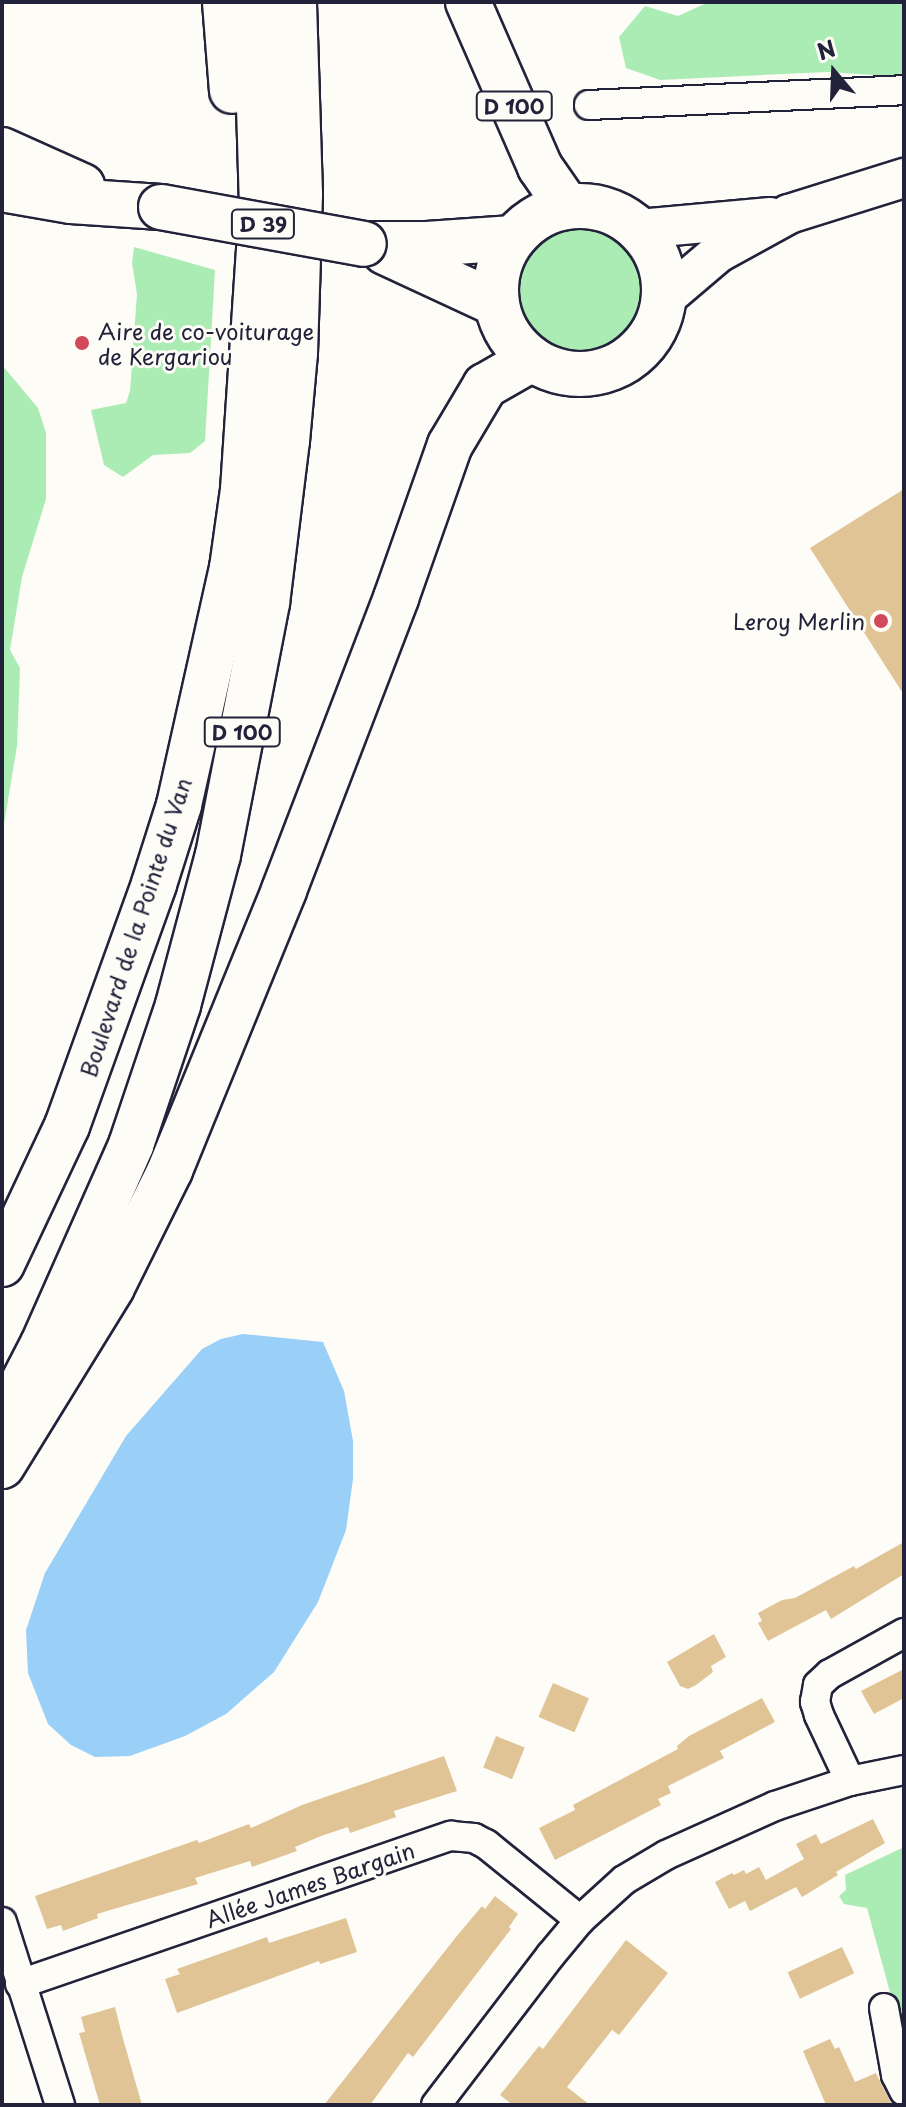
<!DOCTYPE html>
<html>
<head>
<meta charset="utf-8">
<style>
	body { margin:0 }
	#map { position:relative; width:906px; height:2107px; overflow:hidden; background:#fdfcf7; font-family:"Playpen Sans",sans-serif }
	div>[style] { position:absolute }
	.green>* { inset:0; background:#abecb4 }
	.round { border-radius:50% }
	.water>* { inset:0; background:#9acff8 }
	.building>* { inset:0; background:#e1c495; transform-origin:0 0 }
	.roads { filter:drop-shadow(2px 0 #22223b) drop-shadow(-2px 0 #22223b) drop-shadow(0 2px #22223b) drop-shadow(0 -2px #22223b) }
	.street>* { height:28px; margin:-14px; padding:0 14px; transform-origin:14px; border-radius:14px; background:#fdfcf7 }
	.secondary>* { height:38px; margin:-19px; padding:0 19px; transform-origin:19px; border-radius:19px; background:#fdfcf7 }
	.primary>* { height:44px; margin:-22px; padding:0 22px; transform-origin:22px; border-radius:22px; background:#fdfcf7 }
	.primary>.ring { margin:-22px; padding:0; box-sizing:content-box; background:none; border:44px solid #fdfcf7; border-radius:50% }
	.highway>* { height:44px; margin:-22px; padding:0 22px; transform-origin:22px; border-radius:22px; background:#fdfcf7 }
	.bridges { filter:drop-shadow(2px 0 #22223b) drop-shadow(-2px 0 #22223b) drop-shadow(0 2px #22223b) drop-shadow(0 -2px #22223b) }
	.primary-bridge>* { height:44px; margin:-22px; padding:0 22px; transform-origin:22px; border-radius:22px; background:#fdfcf7 }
	.dots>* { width:22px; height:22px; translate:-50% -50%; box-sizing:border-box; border:4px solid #fdfcf7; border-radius:50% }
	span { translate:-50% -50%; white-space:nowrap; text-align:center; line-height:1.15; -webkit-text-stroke:6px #fdfcf7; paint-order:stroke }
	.shield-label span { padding:2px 6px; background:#fdfcf7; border:2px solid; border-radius:6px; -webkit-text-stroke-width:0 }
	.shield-label { font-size:20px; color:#22223b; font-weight:700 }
	.poi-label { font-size:22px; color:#22223b }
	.left { translate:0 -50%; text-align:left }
	.right { translate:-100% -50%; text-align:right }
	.street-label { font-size:22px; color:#22223b }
	.frame { position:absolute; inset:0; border:4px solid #22223b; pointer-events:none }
	.north { position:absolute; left:794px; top:32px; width:80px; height:80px; -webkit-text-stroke:6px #fdfcf7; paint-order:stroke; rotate:341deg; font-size:22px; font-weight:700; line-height:32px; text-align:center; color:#22223b }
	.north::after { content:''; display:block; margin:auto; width:28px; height:36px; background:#22223b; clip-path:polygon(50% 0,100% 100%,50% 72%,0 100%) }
</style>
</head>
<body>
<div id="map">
	<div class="green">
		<div style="clip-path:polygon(709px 2px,904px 2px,904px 77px,827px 72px,660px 80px,626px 68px,619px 37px,645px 6px,678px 16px)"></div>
		<div class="round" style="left:520px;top:230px;width:120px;height:120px"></div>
		<div style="clip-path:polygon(134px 247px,215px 270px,205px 441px,190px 453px,153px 455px,123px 477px,104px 465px,91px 410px,126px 403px,130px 391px,137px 294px,132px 263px)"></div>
		<div style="clip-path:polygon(2px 365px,38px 408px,46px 433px,46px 499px,22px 577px,10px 650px,20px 668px,17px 746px,2px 836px)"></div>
		<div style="clip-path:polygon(904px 1847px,904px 2010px,901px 2011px,894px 2007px,867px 1908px,844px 1904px,839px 1896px,846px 1890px,845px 1875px)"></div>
	</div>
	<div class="water">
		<div style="clip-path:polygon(243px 1334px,323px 1342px,344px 1391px,353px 1441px,353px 1479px,346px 1530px,318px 1602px,274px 1672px,226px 1714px,185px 1736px,130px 1756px,95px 1757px,71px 1745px,48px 1724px,28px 1673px,26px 1630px,45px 1573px,126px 1436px,202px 1349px,221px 1339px)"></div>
	</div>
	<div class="building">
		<div style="clip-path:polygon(904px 489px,904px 695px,810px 548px)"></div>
		<div style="clip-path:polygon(904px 1542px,904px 1574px,831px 1619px,826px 1610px,768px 1641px,758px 1623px,762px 1621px,758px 1613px,782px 1600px,795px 1598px,854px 1566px,856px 1569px)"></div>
		<div style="clip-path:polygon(714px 1634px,726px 1657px,711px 1666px,713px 1672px,696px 1685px,688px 1689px,680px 1686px,667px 1662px)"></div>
		<div style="clip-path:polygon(904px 1669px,904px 1698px,874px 1714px,861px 1691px)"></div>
		<div style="left:553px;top:1683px;width:39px;height:37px;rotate:23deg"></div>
		<div style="clip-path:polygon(762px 1698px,775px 1722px,720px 1751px,724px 1758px,668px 1786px,671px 1793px,658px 1799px,661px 1805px,555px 1860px,539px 1828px,575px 1810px,573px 1805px,678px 1749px,677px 1746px,689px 1736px)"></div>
		<div style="left:496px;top:1736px;width:31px;height:34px;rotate:22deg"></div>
		<div style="clip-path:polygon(444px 1756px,457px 1791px,394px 1811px,396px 1817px,350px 1833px,348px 1827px,321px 1836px,295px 1847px,297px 1851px,252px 1867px,250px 1861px,195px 1878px,198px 1884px,97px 1914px,98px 1918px,63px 1931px,61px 1925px,47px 1929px,35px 1896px,197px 1840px,199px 1843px,249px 1824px,251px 1828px,302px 1805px)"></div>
		<div style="clip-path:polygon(873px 1819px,885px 1843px,836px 1872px,838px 1875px,802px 1897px,796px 1887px,750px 1911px,745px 1901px,729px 1909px,715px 1882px,732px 1873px,734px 1875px,744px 1870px,746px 1874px,759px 1867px,766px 1880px,804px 1859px,796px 1844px,816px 1834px,821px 1844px)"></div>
		<div style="clip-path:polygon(495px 1896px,518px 1914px,509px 1927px,511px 1929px,413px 2057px,408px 2053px,370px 2105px,324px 2105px,456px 1937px,482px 1906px,485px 1909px)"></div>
		<div style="clip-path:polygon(346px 1918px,357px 1952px,320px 1964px,319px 1961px,177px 2013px,165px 1979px,180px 1974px,177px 1969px,267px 1937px,269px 1943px)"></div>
		<div style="clip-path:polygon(626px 1940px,668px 1973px,619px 2035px,612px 2030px,567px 2087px,590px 2105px,513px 2105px,500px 2095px,539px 2046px,543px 2049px)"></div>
		<div style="left:842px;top:1947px;width:29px;height:60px;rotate:65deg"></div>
		<div style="clip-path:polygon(115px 2007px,122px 2035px,142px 2105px,100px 2105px,79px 2033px,85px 2032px,81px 2017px)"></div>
		<div style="clip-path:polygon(830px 2039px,835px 2049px,839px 2047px,855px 2082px,876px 2073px,892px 2105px,826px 2105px,803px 2051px)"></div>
	</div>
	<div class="roads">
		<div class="street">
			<div style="left:589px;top:105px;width:315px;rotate:-2.7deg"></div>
			<div style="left:850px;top:1781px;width:73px;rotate:-115.2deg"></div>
			<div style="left:819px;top:1715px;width:14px;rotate:-107deg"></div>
			<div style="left:815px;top:1702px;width:17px;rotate:-80deg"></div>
			<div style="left:818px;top:1685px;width:16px;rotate:-43deg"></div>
			<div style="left:830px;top:1674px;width:85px;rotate:-29deg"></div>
			<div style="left:2px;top:1922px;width:192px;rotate:72.4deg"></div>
			<div style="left:20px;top:1984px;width:456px;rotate:-19deg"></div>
			<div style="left:451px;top:1836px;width:23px;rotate:5deg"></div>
			<div style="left:474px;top:1838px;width:13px;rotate:27deg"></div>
			<div style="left:486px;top:1844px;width:121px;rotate:39deg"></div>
			<div style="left:884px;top:2008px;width:68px;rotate:79.8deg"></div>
			<div style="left:896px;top:2075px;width:18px;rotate:63deg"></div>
			<div style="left:436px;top:2105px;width:188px;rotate:-52.6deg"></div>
			<div style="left:550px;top:1956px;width:47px;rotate:-50.2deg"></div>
			<div style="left:580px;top:1920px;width:59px;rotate:-42.3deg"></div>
			<div style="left:624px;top:1880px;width:49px;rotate:-30.8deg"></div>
			<div style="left:666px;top:1855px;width:120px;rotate:-24.2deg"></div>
			<div style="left:775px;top:1806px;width:79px;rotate:-18.4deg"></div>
			<div style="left:850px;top:1781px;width:55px;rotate:-11.5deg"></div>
		</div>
		<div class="secondary">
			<div style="left:639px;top:229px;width:132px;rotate:-5.2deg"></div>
			<div style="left:664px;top:299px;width:71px;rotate:-40.4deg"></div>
			<div style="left:718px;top:253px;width:81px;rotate:-28.8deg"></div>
			<div style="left:789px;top:214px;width:121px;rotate:-17.4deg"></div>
		</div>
		<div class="primary">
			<div style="left:2px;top:150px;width:88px;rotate:24.2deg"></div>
			<div style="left:2px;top:189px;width:70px;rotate:9.9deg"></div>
			<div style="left:71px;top:201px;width:90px;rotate:3.8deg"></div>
			<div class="ring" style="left:496px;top:206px;width:124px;height:124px"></div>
			<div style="left:364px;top:244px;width:63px"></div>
			<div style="left:427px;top:244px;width:86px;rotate:-4deg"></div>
			<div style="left:385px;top:252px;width:123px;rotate:24.9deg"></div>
		</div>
		<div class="highway">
			<div style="left:225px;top:2px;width:89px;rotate:85.5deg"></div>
			<div style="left:468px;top:2px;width:180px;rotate:66.4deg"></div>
			<div style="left:540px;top:167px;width:47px;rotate:55.3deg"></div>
			<div style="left:2px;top:1264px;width:153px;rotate:-64.8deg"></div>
			<div style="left:67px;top:1126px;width:257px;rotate:-70.2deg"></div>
			<div style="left:154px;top:884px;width:83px;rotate:-72.4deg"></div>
			<div style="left:179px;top:805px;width:243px;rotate:-77.4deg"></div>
			<div style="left:232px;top:568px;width:79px;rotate:-82deg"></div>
			<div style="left:243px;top:490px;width:284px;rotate:-86.2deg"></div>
			<div style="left:262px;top:207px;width:205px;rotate:-91.7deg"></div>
			<div style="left:2px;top:1423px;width:89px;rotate:-62.6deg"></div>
			<div style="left:43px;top:1344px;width:218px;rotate:-66.1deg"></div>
			<div style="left:131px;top:1145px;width:148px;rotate:-71.4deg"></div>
			<div style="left:178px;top:1005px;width:155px;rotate:-75.1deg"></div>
			<div style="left:218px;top:855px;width:257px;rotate:-79deg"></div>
			<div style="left:267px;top:603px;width:163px;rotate:-83deg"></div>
			<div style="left:287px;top:441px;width:88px;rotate:-84.8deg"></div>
			<div style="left:295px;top:353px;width:159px;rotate:-88.2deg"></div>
			<div style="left:300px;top:194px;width:192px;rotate:-91.8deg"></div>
			<div style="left:2px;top:1466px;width:210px;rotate:-58.4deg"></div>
			<div style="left:112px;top:1287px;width:131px;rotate:-63.6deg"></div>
			<div style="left:170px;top:1170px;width:302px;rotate:-67.8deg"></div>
			<div style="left:284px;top:890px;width:313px;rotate:-69deg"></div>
			<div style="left:396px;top:598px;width:162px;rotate:-70.6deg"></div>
			<div style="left:450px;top:445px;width:69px;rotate:-59.3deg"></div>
			<div style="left:485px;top:386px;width:54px;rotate:-29.9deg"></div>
		</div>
	</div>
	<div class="bridges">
		<div class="primary-bridge">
			<div style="left:161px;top:207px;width:206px;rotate:10.3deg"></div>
		</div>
	</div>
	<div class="dots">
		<div style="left:82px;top:343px;background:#d1495b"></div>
		<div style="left:881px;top:621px;background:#d1495b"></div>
	</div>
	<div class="shield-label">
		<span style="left:514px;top:106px">D 100</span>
		<span style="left:263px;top:224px">D 39</span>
		<span style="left:242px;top:732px">D 100</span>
	</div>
	<div class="poi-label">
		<span class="left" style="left:98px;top:343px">Aire de co-voiturage<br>de Kergariou</span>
		<span class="right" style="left:865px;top:621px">Leroy Merlin</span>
	</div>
	<div class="street-label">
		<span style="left:135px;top:927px;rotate:-72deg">Boulevard de la Pointe du Van</span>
		<span style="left:310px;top:1884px;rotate:-19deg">Allée James Bargain</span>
	</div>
	<div class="frame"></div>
	<div class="north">N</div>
</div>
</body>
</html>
